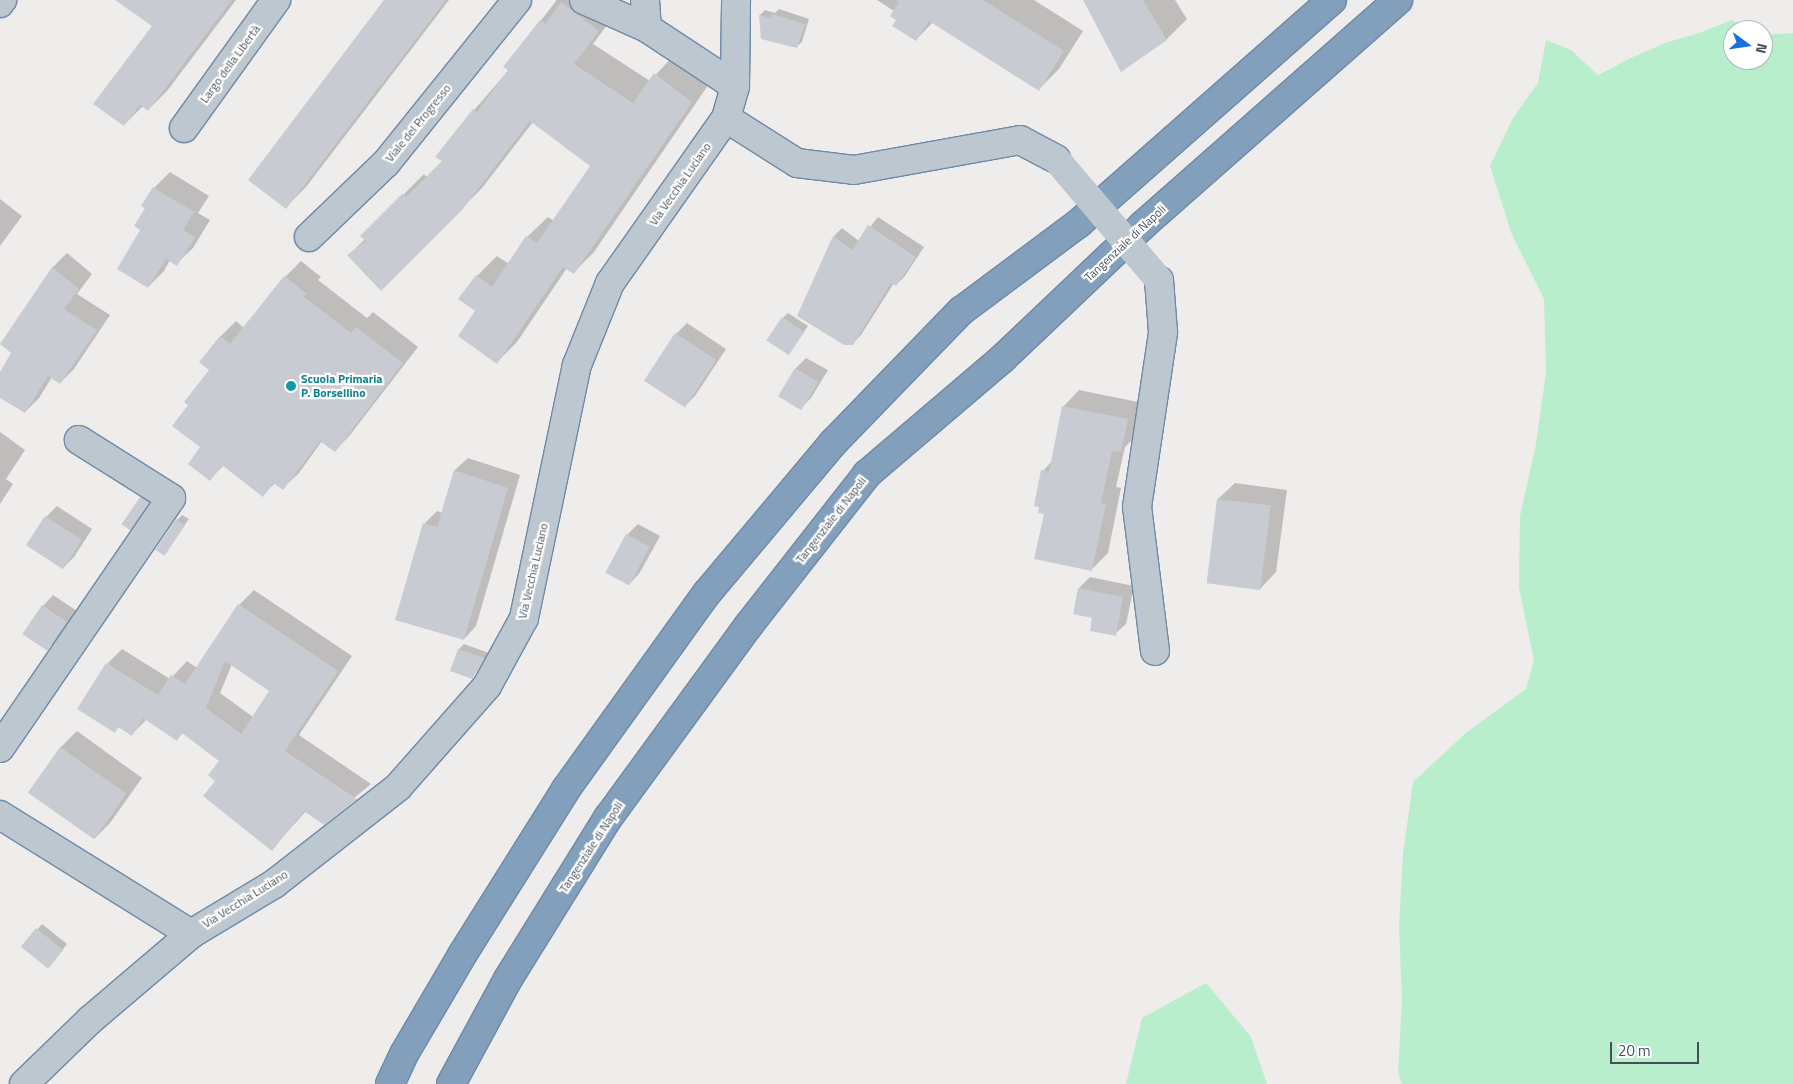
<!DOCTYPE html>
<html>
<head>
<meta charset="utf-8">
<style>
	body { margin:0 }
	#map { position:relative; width:1793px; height:1084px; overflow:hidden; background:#efecec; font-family:"Titillium Web",sans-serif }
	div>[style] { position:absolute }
	.green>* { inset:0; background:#b8eecc }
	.shadow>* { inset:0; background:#0003 }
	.building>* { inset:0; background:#c8cbd1; transform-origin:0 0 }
	.roads { filter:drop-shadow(1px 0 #6e8aa8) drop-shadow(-1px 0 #6e8aa8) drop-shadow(0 1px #6e8aa8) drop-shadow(0 -1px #6e8aa8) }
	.street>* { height:28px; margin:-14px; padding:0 14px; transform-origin:14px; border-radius:14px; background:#bcc7cf }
	.highway>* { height:28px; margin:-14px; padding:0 14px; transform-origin:14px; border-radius:14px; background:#829fbc }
	.street-bridge>* { height:28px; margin:-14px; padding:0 14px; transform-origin:14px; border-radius:14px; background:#bcc7cf }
	.dots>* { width:14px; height:14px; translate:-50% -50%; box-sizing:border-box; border:2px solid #fff; border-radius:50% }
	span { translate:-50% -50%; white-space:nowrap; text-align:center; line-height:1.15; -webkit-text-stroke:4.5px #fff; paint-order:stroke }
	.street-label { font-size:12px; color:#444f59 }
	.culture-label { font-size:12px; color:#0d838f; font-weight:700 }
	.left { translate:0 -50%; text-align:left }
	.north { position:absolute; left:1723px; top:20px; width:50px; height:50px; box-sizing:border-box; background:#fff; border:1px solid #b4b9bd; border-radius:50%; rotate:104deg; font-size:14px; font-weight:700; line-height:20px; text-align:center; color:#444f59 }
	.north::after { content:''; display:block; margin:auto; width:18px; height:22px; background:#1770de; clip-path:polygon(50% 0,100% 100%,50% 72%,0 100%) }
	.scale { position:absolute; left:1610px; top:1042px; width:89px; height:22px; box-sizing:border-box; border:2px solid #444f59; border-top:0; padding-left:6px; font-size:15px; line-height:18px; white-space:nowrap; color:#444f59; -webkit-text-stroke:4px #fff; paint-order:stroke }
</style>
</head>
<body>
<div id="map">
	<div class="green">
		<div style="clip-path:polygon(1732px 20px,1752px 30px,1733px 30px,1733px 60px,1763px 60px,1763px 35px,1793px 33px,1793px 1084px,1402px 1084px,1398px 1072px,1402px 1000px,1399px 927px,1403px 854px,1413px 782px,1467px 732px,1526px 689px,1534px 660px,1519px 588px,1520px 516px,1536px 444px,1546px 372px,1544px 299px,1512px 235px,1490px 166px,1513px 118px,1538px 83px,1546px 40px,1571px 50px,1598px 75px,1631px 58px,1665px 43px,1699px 33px)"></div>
		<div style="clip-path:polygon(1206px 983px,1251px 1037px,1267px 1084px,1126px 1084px,1142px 1018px)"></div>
	</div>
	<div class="shadow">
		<div style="clip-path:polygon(117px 0,236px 0,167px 91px,148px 110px,143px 106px,124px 125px,153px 26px)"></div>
		<div style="clip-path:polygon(385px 0,449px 0,306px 187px,286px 207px)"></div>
		<div style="clip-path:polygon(555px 0,605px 0,618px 10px,593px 44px,650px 81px,675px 54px,711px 81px,594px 252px,574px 272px,567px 268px,517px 342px,497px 362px,477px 311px,477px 276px,497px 256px,509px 264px,527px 237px,548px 217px,554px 221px,591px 166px,533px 122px,482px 188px,381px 290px,349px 255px,365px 239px,362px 236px,424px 174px,427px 177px,443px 161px,474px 110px,509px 70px,505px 67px,556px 1px)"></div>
		<div style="clip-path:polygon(877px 0,1034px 0,1083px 31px,1059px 69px,1039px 89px,933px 22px,916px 40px,894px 11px)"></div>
		<div style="clip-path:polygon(1084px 0,1175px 0,1187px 19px,1167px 39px,1122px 70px)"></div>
		<div style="clip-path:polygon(779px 9px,809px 19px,802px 42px,796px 47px,760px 15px,765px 10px,775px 13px)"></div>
		<div style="clip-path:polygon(170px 172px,209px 196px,198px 213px,210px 220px,193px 248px,176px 264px,170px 260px,164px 271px,148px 287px,142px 230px,154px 188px)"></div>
		<div style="clip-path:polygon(0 199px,22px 216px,0 246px)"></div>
		<div style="clip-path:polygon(878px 217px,924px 247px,905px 276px,896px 285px,894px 283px,861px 335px,852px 344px,799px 316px,834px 236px,842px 228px,859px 241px)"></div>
		<div style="clip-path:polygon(67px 253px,92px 274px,77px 294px,110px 315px,74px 369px,60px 383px,52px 377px,39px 398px,25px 412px,0 396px,0 374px,14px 352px,1px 344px,53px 267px)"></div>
		<div style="clip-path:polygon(301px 261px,321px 277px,318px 280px,367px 318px,373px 312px,418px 347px,350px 435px,335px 451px,322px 441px,299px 473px,283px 488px,275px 483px,263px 495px,224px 465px,210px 479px,189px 405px,211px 370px,220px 337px,236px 321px,244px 328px,285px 277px)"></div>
		<div style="clip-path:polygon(788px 313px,808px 326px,789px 353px,783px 318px)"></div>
		<div style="clip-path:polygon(687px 323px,726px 349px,695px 396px,684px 407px,676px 334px)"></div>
		<div style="clip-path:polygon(806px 358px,828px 370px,811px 398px,801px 408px,796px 368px)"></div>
		<div style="clip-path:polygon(1079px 390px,1143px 403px,1137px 435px,1125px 447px,1116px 487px,1121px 488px,1108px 553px,1092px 569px,1045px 513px,1043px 471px,1052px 461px,1063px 407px)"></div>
		<div style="clip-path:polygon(0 432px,25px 450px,6px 479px,13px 484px,0 504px)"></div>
		<div style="clip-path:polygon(468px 458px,520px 475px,476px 626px,464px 639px,424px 524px,437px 511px,443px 513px,455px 470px)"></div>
		<div style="clip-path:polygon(1235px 483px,1287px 490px,1276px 572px,1260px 589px,1218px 499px)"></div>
		<div style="clip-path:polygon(146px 493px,153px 497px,135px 524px,141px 498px)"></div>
		<div style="clip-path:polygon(57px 506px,92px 529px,74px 557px,63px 568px,28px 545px,46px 517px)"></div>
		<div style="clip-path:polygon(182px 515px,189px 519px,163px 553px,177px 520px)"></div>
		<div style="clip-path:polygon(638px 524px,660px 536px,639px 574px,628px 585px,627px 535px)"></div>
		<div style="clip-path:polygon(1090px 577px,1134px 586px,1126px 624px,1115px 634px,1094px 617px,1079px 588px)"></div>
		<div style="clip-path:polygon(evenodd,254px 590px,352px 656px,299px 735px,371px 784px,324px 823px,306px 811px,272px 849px,217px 781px,221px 761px,183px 733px,177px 739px,147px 719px,132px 734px,120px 726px,115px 731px,78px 708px,107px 664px,122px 649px,170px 679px,187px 661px,197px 668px,239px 605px,254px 590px,232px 664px,271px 691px,253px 717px,220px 693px,232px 664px)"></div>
		<div style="clip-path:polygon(53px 595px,77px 611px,58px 639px,47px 649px,43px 606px)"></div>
		<div style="clip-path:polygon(464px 644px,489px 653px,472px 678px,459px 649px)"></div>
		<div style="clip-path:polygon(77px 731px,142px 778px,110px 823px,94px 839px,29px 792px,61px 747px)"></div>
		<div style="clip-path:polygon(42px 924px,67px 944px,54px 961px,23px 947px)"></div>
	</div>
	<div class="building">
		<div style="clip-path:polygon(115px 0,232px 0,148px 111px,140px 105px,124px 126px,93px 104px,152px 26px)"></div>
		<div style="clip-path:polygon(384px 0,446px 0,286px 209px,248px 180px)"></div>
		<div style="clip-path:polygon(896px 0,983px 0,1064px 51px,1039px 91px,929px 21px,916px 41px,892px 26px,896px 20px,890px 16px,899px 2px)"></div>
		<div style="clip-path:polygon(1083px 0,1143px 0,1167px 40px,1121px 72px)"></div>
		<div style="clip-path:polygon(561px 2px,599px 31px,574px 64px,633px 103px,654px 73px,692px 102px,574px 274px,563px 267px,497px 364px,458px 336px,475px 311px,458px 299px,476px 275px,492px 287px,526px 236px,537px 243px,590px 166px,530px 121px,462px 210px,381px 291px,347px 255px,366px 241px,360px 236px,402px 194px,406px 197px,442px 161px,435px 157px,473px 109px,477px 112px,508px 70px,503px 67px,540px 20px,545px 24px)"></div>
		<div style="clip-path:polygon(772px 14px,805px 24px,797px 48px,761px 39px,759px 15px,771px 18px)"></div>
		<div style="clip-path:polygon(153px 187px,194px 212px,183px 230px,195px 237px,177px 266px,166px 259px,148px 288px,117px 269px,140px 230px,134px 226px,145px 208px,141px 206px)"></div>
		<div style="clip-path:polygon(868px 225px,916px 257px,896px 286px,891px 283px,853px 345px,844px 345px,797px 316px,833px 236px,852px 250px)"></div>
		<div style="clip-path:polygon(52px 267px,79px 289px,64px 309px,97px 330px,60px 384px,48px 376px,25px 413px,0 398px,0 372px,11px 353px,0 344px)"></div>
		<div style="clip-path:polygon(284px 276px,307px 294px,303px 296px,351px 333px,356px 327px,403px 363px,335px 452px,320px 441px,283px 490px,273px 483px,263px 497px,222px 465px,210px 481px,188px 464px,200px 447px,172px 426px,188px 405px,184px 402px,209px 370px,199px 362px,220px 336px,230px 344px)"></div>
		<div style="left:782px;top:317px;width:27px;height:28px;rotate:34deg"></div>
		<div style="left:675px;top:333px;width:49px;height:57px;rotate:33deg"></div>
		<div style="left:795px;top:368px;width:27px;height:33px;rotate:31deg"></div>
		<div style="clip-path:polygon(1062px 406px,1128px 419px,1121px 452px,1112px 451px,1101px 503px,1106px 504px,1092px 571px,1034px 559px,1044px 514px,1038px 513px,1039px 507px,1034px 506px,1041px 470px,1049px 472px)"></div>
		<div style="clip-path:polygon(454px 470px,508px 488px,464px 640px,395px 620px,423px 523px,437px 527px)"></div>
		<div style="left:140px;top:497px;width:11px;height:33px;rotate:34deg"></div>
		<div style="left:1217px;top:499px;width:54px;height:85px;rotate:7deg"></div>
		<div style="left:45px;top:516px;width:44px;height:35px;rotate:33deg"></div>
		<div style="left:176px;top:519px;width:11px;height:37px;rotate:34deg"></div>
		<div style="left:626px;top:534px;width:27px;height:44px;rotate:28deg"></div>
		<div style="clip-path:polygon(1078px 588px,1123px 597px,1116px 636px,1090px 631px,1092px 618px,1073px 614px)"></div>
		<div style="clip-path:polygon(evenodd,238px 604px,338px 671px,285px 751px,357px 799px,324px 825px,304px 811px,272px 851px,203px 796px,215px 781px,208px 775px,219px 761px,182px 733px,177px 741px,143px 718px,132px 736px,118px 727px,115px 733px,77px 709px,106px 663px,158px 695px,171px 675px,185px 684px,238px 604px,225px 661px,269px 691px,241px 734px,206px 708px,225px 661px)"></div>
		<div style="left:42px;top:605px;width:30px;height:35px;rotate:34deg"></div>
		<div style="clip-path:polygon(458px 649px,485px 658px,472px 679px,450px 671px)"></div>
		<div style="left:60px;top:747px;width:81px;height:56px;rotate:35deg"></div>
		<div style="left:36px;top:928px;width:35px;height:24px;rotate:39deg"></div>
	</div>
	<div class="roads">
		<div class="street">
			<div style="left:584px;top:0;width:69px;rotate:24deg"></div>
			<div style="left:647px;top:28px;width:105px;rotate:33.4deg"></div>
			<div style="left:645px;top:0;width:28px;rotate:86deg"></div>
			<div style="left:0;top:3px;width:4px;rotate:-56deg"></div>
			<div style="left:726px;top:118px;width:84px;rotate:32.4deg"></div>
			<div style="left:797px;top:163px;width:57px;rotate:7deg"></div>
			<div style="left:854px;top:170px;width:169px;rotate:-10.2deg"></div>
			<div style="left:1020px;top:140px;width:41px;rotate:27.8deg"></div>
			<div style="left:184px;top:128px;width:158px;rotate:-54.3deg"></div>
			<div style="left:309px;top:237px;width:107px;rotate:-43.9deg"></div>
			<div style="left:386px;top:163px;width:209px;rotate:-51.2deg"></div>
			<div style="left:1155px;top:651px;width:145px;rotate:-97.1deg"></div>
			<div style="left:1137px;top:507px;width:177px;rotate:-81.5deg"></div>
			<div style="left:1163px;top:332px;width:52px;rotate:-94.4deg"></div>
			<div style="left:0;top:748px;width:303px;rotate:-55.6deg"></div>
			<div style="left:171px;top:498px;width:109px;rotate:-147.8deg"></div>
			<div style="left:0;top:815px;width:225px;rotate:31.9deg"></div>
			<div style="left:24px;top:1084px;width:92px;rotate:-44.1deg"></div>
			<div style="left:90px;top:1020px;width:133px;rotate:-40.4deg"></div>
			<div style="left:191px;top:934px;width:97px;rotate:-31.1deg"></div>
			<div style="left:274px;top:884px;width:157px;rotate:-38deg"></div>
			<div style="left:398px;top:787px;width:135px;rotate:-48.6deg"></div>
			<div style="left:487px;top:686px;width:77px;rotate:-61.4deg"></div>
			<div style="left:524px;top:618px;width:258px;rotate:-78.2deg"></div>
			<div style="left:577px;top:365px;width:88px;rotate:-68.1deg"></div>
			<div style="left:610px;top:283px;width:202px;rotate:-54.9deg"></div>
			<div style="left:726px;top:118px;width:33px;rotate:-74deg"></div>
			<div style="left:735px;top:86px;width:86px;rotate:-89.3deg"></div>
		</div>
		<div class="highway">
			<div style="left:390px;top:1084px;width:33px;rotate:-65deg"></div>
			<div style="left:404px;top:1054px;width:115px;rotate:-59.6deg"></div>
			<div style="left:462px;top:955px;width:196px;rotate:-57.9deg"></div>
			<div style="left:566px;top:789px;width:241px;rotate:-54.3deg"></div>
			<div style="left:707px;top:593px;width:196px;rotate:-50deg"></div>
			<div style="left:833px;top:443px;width:184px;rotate:-45.9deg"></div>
			<div style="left:961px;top:311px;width:147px;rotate:-36.7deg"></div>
			<div style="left:1079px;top:223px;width:337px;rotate:-41.4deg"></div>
			<div style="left:451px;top:1084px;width:119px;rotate:-61.5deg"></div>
			<div style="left:508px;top:979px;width:190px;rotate:-58.2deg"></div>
			<div style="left:608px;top:818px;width:238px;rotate:-53.9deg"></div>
			<div style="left:748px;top:626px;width:193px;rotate:-51.9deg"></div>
			<div style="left:867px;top:474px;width:177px;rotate:-40.4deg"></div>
			<div style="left:1002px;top:359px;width:195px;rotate:-43.5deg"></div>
			<div style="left:1143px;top:225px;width:340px;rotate:-41.4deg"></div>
		</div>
	</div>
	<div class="street-bridge">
		<div style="left:1056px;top:159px;width:159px;rotate:49.6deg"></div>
	</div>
	<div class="dots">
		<div style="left:291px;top:386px;background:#0f9aa8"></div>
	</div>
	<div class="street-label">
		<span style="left:230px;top:64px;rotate:-54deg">Largo della Libertà</span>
		<span style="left:418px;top:123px;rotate:-51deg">Viale del Progresso</span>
		<span style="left:680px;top:184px;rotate:-55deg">Via Vecchia Luciano</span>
		<span style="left:1125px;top:243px;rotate:-43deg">Tangenziale di Napoli</span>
		<span style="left:831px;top:520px;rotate:-52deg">Tangenziale di Napoli</span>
		<span style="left:533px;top:571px;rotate:-77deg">Via Vecchia Luciano</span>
		<span style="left:591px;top:847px;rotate:-57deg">Tangenziale di Napoli</span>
		<span style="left:245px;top:899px;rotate:-32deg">Via Vecchia Luciano</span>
	</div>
	<div class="culture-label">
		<span class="left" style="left:301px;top:386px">Scuola Primaria<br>P. Borsellino</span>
	</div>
	<div class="north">N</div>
	<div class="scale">20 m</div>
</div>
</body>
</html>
